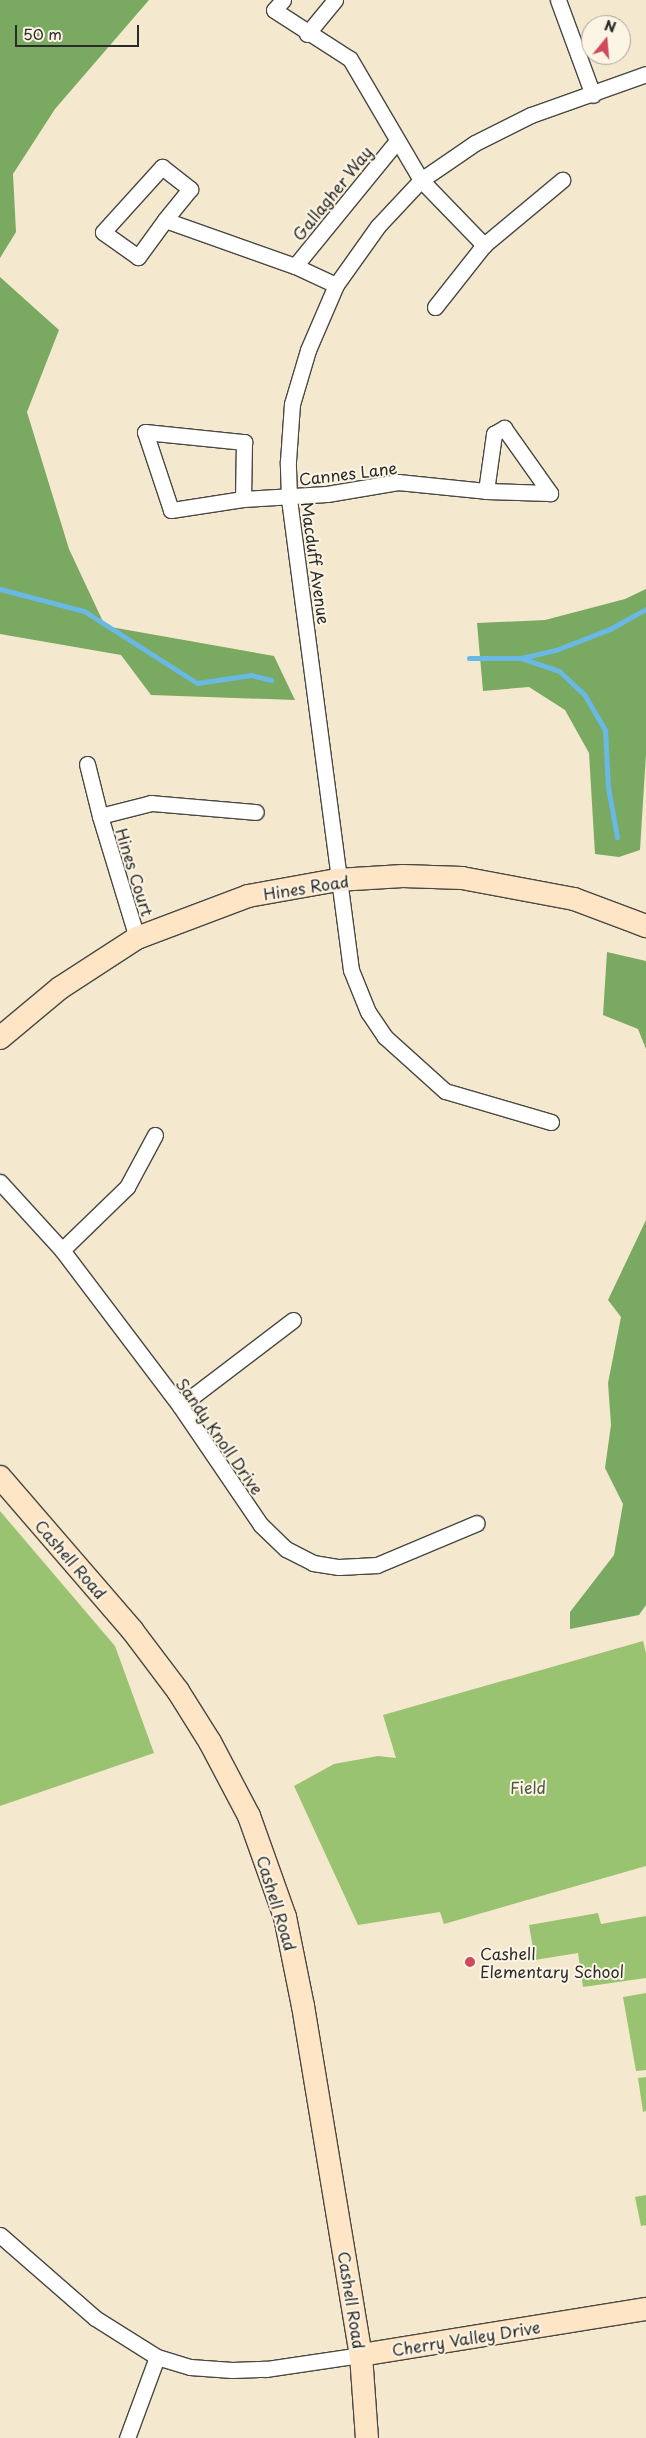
<!DOCTYPE html>
<html>
<head>
<meta charset="utf-8">
<style>
	body { margin:0 }
	#map { position:relative; width:646px; height:2438px; overflow:hidden; background:#f4e9ce; font-family:"Playpen Sans",sans-serif }
	div>[style] { position:absolute }
	.green>* { inset:0; background:#99c370 }
	.forest>* { inset:0; background:#7aa962 }
	.stream>* { height:5px; margin:-2.5px; padding:0 2.5px; transform-origin:2.5px; border-radius:2.5px; background:#6ab8e4 }
	.roads { filter:drop-shadow(1px 0 #494843) drop-shadow(-1px 0 #494843) drop-shadow(0 1px #494843) drop-shadow(0 -1px #494843) }
	.street>* { height:15px; margin:-7.5px; padding:0 7.5px; transform-origin:7.5px; border-radius:7.5px; background:#fff }
	.secondary>* { height:22px; margin:-11px; padding:0 11px; transform-origin:11px; border-radius:11px; background:#fde5c5 }
	.dots>* { width:14px; height:14px; translate:-50% -50%; box-sizing:border-box; border:2px solid #fcf5e5; border-radius:50% }
	span { translate:-50% -50%; white-space:nowrap; text-align:center; line-height:1.15; -webkit-text-stroke:4px #fcf5e5; paint-order:stroke }
	.street-label { font-size:16px; color:#2b2b2b }
	.park-label { font-size:16px; color:#4c5940 }
	.poi-label { font-size:16px; color:#2b2b2b }
	.left { translate:0 -50%; text-align:left }
	.north { position:absolute; left:581px; top:15px; width:50px; height:50px; box-sizing:border-box; background:#fcf5e5; border:1px solid #a8a49b; border-radius:50%; rotate:17deg; font-size:14px; font-weight:700; line-height:20px; text-align:center; color:#2b2b2b }
	.north::after { content:''; display:block; margin:auto; width:18px; height:22px; background:#d1495b; clip-path:polygon(50% 0,100% 100%,50% 72%,0 100%) }
	.scale { position:absolute; left:15px; top:25px; width:124px; height:22px; box-sizing:border-box; border:2px solid #2b2b2b; border-top:0; padding-left:6px; font-size:15px; line-height:18px; white-space:nowrap; color:#2b2b2b; -webkit-text-stroke:4px #fcf5e5; paint-order:stroke }
</style>
</head>
<body>
<div id="map">
	<div class="green">
		<div style="clip-path:polygon(0 1511px,115px 1646px,154px 1753px,0 1806px)"></div>
		<div style="clip-path:polygon(643px 1641px,646px 1653px,646px 1866px,444px 1924px,440px 1912px,358px 1925px,294px 1786px,334px 1764px,378px 1756px,396px 1758px,383px 1715px)"></div>
		<div style="clip-path:polygon(598px 1913px,601px 1924px,646px 1916px,646px 1978px,583px 1987px,578px 1953px,535px 1960px,529px 1925px)"></div>
		<div style="clip-path:polygon(646px 1993px,646px 2070px,636px 2071px,623px 1997px)"></div>
		<div style="clip-path:polygon(646px 2077px,646px 2111px,643px 2112px,638px 2078px)"></div>
		<div style="clip-path:polygon(646px 2195px,646px 2225px,641px 2226px,635px 2197px)"></div>
	</div>
	<div class="forest">
		<div style="clip-path:polygon(0 0,149px 0,55px 109px,13px 174px,16px 232px,0 258px)"></div>
		<div style="clip-path:polygon(0 277px,59px 330px,27px 412px,69px 549px,105px 626px,274px 656px,295px 700px,151px 695px,121px 655px,0 634px)"></div>
		<div style="clip-path:polygon(646px 589px,646px 754px,640px 850px,619px 857px,595px 854px,589px 753px,565px 710px,529px 687px,483px 691px,477px 623px,545px 620px,625px 599px)"></div>
		<div style="clip-path:polygon(607px 952px,646px 961px,646px 1049px,638px 1029px,603px 1015px)"></div>
		<div style="clip-path:polygon(646px 1220px,646px 1605px,639px 1615px,570px 1629px,570px 1612px,614px 1555px,623px 1504px,605px 1468px,611px 1425px,608px 1383px,621px 1317px,608px 1300px)"></div>
	</div>
	<div class="stream">
		<div style="left:0;top:589px;width:87px;rotate:14.7deg"></div>
		<div style="left:84px;top:611px;width:134px;rotate:32.5deg"></div>
		<div style="left:197px;top:683px;width:55px;rotate:-8.4deg"></div>
		<div style="left:251px;top:675px;width:21px;rotate:14deg"></div>
		<div style="left:469px;top:658px;width:52px"></div>
		<div style="left:521px;top:658px;width:36px;rotate:-13deg"></div>
		<div style="left:556px;top:650px;width:58px;rotate:-21.3deg"></div>
		<div style="left:610px;top:629px;width:41px;rotate:-29.1deg"></div>
		<div style="left:521px;top:658px;width:40px;rotate:18.9deg"></div>
		<div style="left:559px;top:671px;width:34px;rotate:43deg"></div>
		<div style="left:584px;top:694px;width:42px;rotate:59.7deg"></div>
		<div style="left:605px;top:730px;width:57px;rotate:87deg"></div>
		<div style="left:608px;top:787px;width:51px;rotate:79.8deg"></div>
	</div>
	<div class="roads">
		<div class="street">
			<div style="left:283px;top:0;width:13px;rotate:132deg"></div>
			<div style="left:274px;top:10px;width:90px;rotate:32.8deg"></div>
			<div style="left:350px;top:59px;width:140px;rotate:59.6deg"></div>
			<div style="left:421px;top:180px;width:91px;rotate:45.9deg"></div>
			<div style="left:484px;top:245px;width:102px;rotate:-39.8deg"></div>
			<div style="left:558px;top:0;width:101px;rotate:69.8deg"></div>
			<div style="left:307px;top:34px;width:44px;rotate:-50.5deg"></div>
			<div style="left:165px;top:220px;width:46px;rotate:126.1deg"></div>
			<div style="left:138px;top:257px;width:43px;rotate:-144.5deg"></div>
			<div style="left:103px;top:232px;width:88px;rotate:-47.8deg"></div>
			<div style="left:162px;top:167px;width:36px;rotate:38deg"></div>
			<div style="left:190px;top:189px;width:40px;rotate:129deg"></div>
			<div style="left:165px;top:220px;width:138px;rotate:19.5deg"></div>
			<div style="left:295px;top:266px;width:45px;rotate:24.9deg"></div>
			<div style="left:295px;top:266px;width:160px;rotate:-50.8deg"></div>
			<div style="left:435px;top:307px;width:79px;rotate:-51.7deg"></div>
			<div style="left:504px;top:428px;width:80px;rotate:54.7deg"></div>
			<div style="left:550px;top:493px;width:64px;rotate:-178.2deg"></div>
			<div style="left:486px;top:491px;width:58px;rotate:-82deg"></div>
			<div style="left:494px;top:434px;width:12px;rotate:-31deg"></div>
			<div style="left:145px;top:432px;width:100px;rotate:5.8deg"></div>
			<div style="left:244px;top:442px;width:57px;rotate:91deg"></div>
			<div style="left:243px;top:499px;width:73px;rotate:171.3deg"></div>
			<div style="left:171px;top:510px;width:82px;rotate:-108.4deg"></div>
			<div style="left:243px;top:499px;width:84px;rotate:-3.4deg"></div>
			<div style="left:327px;top:494px;width:72px;rotate:-9.6deg"></div>
			<div style="left:398px;top:482px;width:88px;rotate:5.8deg"></div>
			<div style="left:87px;top:764px;width:54px;rotate:76deg"></div>
			<div style="left:137px;top:938px;width:127px;rotate:-106.9deg"></div>
			<div style="left:100px;top:816px;width:53px;rotate:-14.3deg"></div>
			<div style="left:151px;top:803px;width:105px;rotate:4.9deg"></div>
			<div style="left:551px;top:1122px;width:110px;rotate:-163.7deg"></div>
			<div style="left:445px;top:1091px;width:81px;rotate:-138deg"></div>
			<div style="left:385px;top:1037px;width:30px;rotate:-124deg"></div>
			<div style="left:368px;top:1012px;width:45px;rotate:-112deg"></div>
			<div style="left:351px;top:970px;width:477px;rotate:-97.5deg"></div>
			<div style="left:289px;top:497px;width:36px;rotate:-92deg"></div>
			<div style="left:288px;top:461px;width:57px;rotate:-86deg"></div>
			<div style="left:292px;top:404px;width:56px;rotate:-73.5deg"></div>
			<div style="left:308px;top:350px;width:71px;rotate:-66.7deg"></div>
			<div style="left:336px;top:285px;width:72px;rotate:-54.6deg"></div>
			<div style="left:378px;top:226px;width:63px;rotate:-46.9deg"></div>
			<div style="left:421px;top:180px;width:65px;rotate:-34.4deg"></div>
			<div style="left:475px;top:143px;width:63px;rotate:-26.6deg"></div>
			<div style="left:531px;top:115px;width:122px;rotate:-19.6deg"></div>
			<div style="left:0;top:1182px;width:92px;rotate:47.6deg"></div>
			<div style="left:62px;top:1250px;width:196px;rotate:52.9deg"></div>
			<div style="left:180px;top:1406px;width:144px;rotate:55.8deg"></div>
			<div style="left:261px;top:1525px;width:35px;rotate:44deg"></div>
			<div style="left:286px;top:1549px;width:30px;rotate:27deg"></div>
			<div style="left:313px;top:1563px;width:26px;rotate:9deg"></div>
			<div style="left:339px;top:1567px;width:38px;rotate:-3deg"></div>
			<div style="left:377px;top:1565px;width:108px;rotate:-22.8deg"></div>
			<div style="left:62px;top:1250px;width:91px;rotate:-44.1deg"></div>
			<div style="left:127px;top:1187px;width:59px;rotate:-61.7deg"></div>
			<div style="left:180px;top:1406px;width:142px;rotate:-37.3deg"></div>
			<div style="left:0;top:2235px;width:126px;rotate:41.1deg"></div>
			<div style="left:95px;top:2318px;width:73px;rotate:32.2deg"></div>
			<div style="left:157px;top:2357px;width:34px;rotate:17deg"></div>
			<div style="left:190px;top:2367px;width:42px;rotate:4.1deg"></div>
			<div style="left:232px;top:2370px;width:34px;rotate:-2deg"></div>
			<div style="left:266px;top:2369px;width:96px;rotate:-8.4deg"></div>
			<div style="left:127px;top:2438px;width:86px;rotate:-69.7deg"></div>
		</div>
		<div class="secondary">
			<div style="left:0;top:1038px;width:78px;rotate:-39.8deg"></div>
			<div style="left:60px;top:988px;width:92px;rotate:-33deg"></div>
			<div style="left:137px;top:938px;width:119px;rotate:-20.7deg"></div>
			<div style="left:248px;top:896px;width:90px;rotate:-10.2deg"></div>
			<div style="left:337px;top:880px;width:66px;rotate:-3.5deg"></div>
			<div style="left:403px;top:876px;width:59px;rotate:1.9deg"></div>
			<div style="left:462px;top:878px;width:114px;rotate:10.6deg"></div>
			<div style="left:574px;top:899px;width:77px;rotate:20.6deg"></div>
			<div style="left:0;top:1477px;width:202px;rotate:49.2deg"></div>
			<div style="left:132px;top:1630px;width:76px;rotate:53deg"></div>
			<div style="left:178px;top:1691px;width:60px;rotate:57.9deg"></div>
			<div style="left:210px;top:1742px;width:84px;rotate:62.2deg"></div>
			<div style="left:249px;top:1816px;width:107px;rotate:70.4deg"></div>
			<div style="left:285px;top:1917px;width:91px;rotate:78.6deg"></div>
			<div style="left:303px;top:2006px;width:354px;rotate:80.6deg"></div>
			<div style="left:361px;top:2355px;width:83px;rotate:85.9deg"></div>
			<div style="left:361px;top:2355px;width:289px;rotate:-9.2deg"></div>
		</div>
	</div>
	<div class="dots">
		<div style="left:470px;top:1962px;background:#d1495b"></div>
	</div>
	<div class="street-label">
		<span style="left:332px;top:193px;rotate:-51deg">Gallagher Way</span>
		<span style="left:348px;top:473px;rotate:-7deg">Cannes Lane</span>
		<span style="left:316px;top:563px;rotate:82deg">Macduff Avenue</span>
		<span style="left:135px;top:872px;rotate:73deg">Hines Court</span>
		<span style="left:306px;top:887px;rotate:-9deg">Hines Road</span>
		<span style="left:220px;top:1436px;rotate:55deg">Sandy Knoll Drive</span>
		<span style="left:71px;top:1559px;rotate:49deg">Cashell Road</span>
		<span style="left:277px;top:1903px;rotate:73deg">Cashell Road</span>
		<span style="left:352px;top:2300px;rotate:81deg">Cashell Road</span>
		<span style="left:466px;top:2338px;rotate:-9deg">Cherry Valley Drive</span>
	</div>
	<div class="park-label">
		<span style="left:528px;top:1787px">Field</span>
	</div>
	<div class="poi-label">
		<span class="left" style="left:480px;top:1962px">Cashell<br>Elementary School</span>
	</div>
	<div class="north">N</div>
	<div class="scale">50 m</div>
</div>
</body>
</html>
